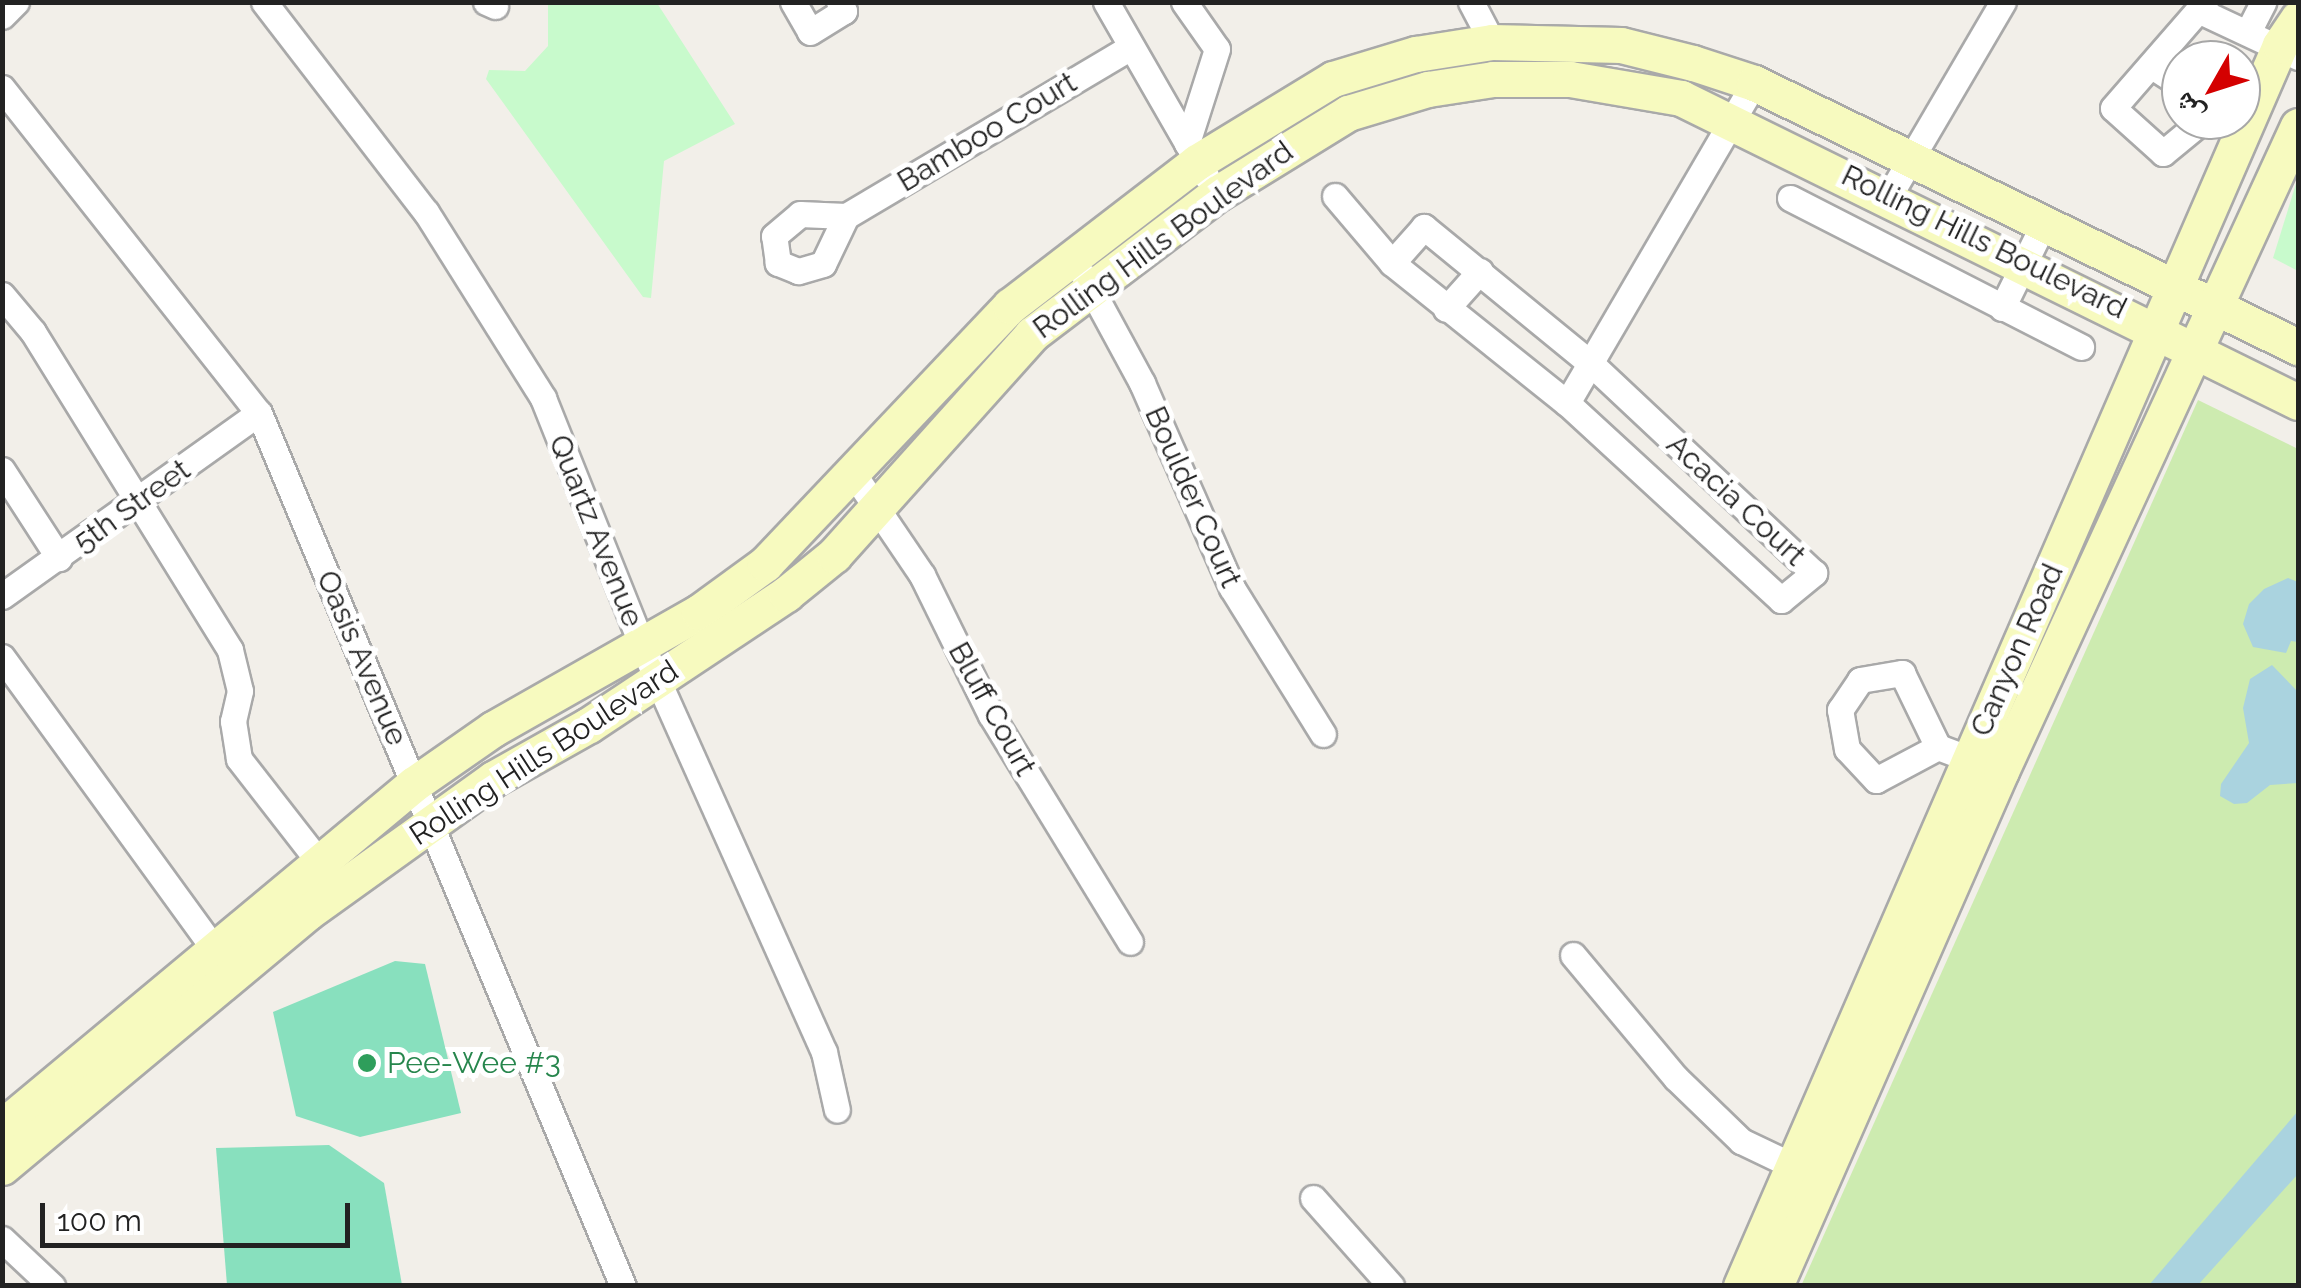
<!DOCTYPE html>
<html>
<head>
<meta charset="utf-8">
<style>
	body { margin:0 }
	#map { position:relative; width:2301px; height:1288px; overflow:hidden; background:#f2efe9; font-family:Raleway,"Noto Naskh Arabic",sans-serif }
	div>[style] { position:absolute }
	.grass>* { inset:0; background:#cdebb0 }
	.park>* { inset:0; background:#c8facc }
	.pitch>* { inset:0; background:#88e0be }
	.water>* { inset:0; background:#aad3df }
	.roads { filter:drop-shadow(2px 0 #a9a9a9) drop-shadow(-2px 0 #a9a9a9) drop-shadow(0 2px #a9a9a9) drop-shadow(0 -2px #a9a9a9) }
	.street>* { height:25px; margin:-12.5px; padding:0 12.5px; transform-origin:12.5px; border-radius:12.5px; background:#fff }
	.secondary>* { height:35px; margin:-17.5px; padding:0 17.5px; transform-origin:17.5px; border-radius:17.5px; background:#f7fabf }
	.dots>* { width:28px; height:28px; translate:-50% -50%; box-sizing:border-box; border:5px solid #fff; border-radius:50% }
	span { translate:-50% -50%; white-space:nowrap; text-align:center; line-height:1.15; -webkit-text-stroke:10px #fff; paint-order:stroke }
	.street-label { font-size:30px; color:#222 }
	.leisure-label { font-size:30px; color:#27864d }
	.left { translate:0 -50%; text-align:left }
	.frame { position:absolute; inset:0; border:5px solid #222; pointer-events:none }
	.north { position:absolute; left:2161px; top:40px; width:100px; height:100px; box-sizing:border-box; background:#fff; border:2px solid #a7a7a7; border-radius:50%; rotate:231deg; font-size:28px; font-weight:700; line-height:40px; text-align:center; color:#222 }
	.north::after { content:''; display:block; margin:auto; width:35px; height:45px; background:#d40000; clip-path:polygon(50% 0,100% 100%,50% 72%,0 100%) }
	.scale { position:absolute; left:40px; top:1203px; width:310px; height:45px; box-sizing:border-box; border:5px solid #222; border-top:0; padding-left:12px; font-size:30px; line-height:35px; white-space:nowrap; color:#222; -webkit-text-stroke:8px #fff; paint-order:stroke }
</style>
</head>
<body>
<div id="map">
	<div class="grass">
		<div style="clip-path:polygon(2198px 400px,2298px 449px,2298px 1285px,1801px 1286px)"></div>
	</div>
	<div class="park">
		<div style="clip-path:polygon(548px 3px,657px 3px,735px 124px,664px 161px,651px 298px,643px 297px,486px 79px,489px 70px,525px 71px,548px 46px)"></div>
		<div style="clip-path:polygon(2298px 177px,2298px 271px,2273px 258px)"></div>
	</div>
	<div class="pitch">
		<div style="clip-path:polygon(395px 961px,425px 964px,461px 1113px,360px 1137px,296px 1116px,273px 1012px)"></div>
		<div style="clip-path:polygon(329px 1145px,384px 1183px,402px 1285px,227px 1285px,216px 1148px)"></div>
	</div>
	<div class="water">
		<div style="clip-path:polygon(2288px 578px,2298px 582px,2298px 642px,2291px 641px,2286px 653px,2253px 647px,2243px 624px,2249px 604px,2264px 589px)"></div>
		<div style="clip-path:polygon(2272px 665px,2298px 692px,2298px 783px,2270px 785px,2247px 803px,2234px 804px,2220px 796px,2221px 784px,2249px 743px,2243px 708px,2250px 679px)"></div>
		<div style="clip-path:polygon(2298px 1111px,2298px 1174px,2198px 1285px,2149px 1285px)"></div>
	</div>
	<div class="roads">
		<div class="street">
			<div style="left:264px;top:2px;width:265px;rotate:52.4deg"></div>
			<div style="left:426px;top:212px;width:220px;rotate:57.8deg"></div>
			<div style="left:543px;top:398px;width:264px;rotate:68.2deg"></div>
			<div style="left:641px;top:643px;width:448px;rotate:65.9deg"></div>
			<div style="left:824px;top:1052px;width:59px;rotate:77.4deg"></div>
			<div style="left:486px;top:2px;width:10px;rotate:24deg"></div>
			<div style="left:793px;top:2px;width:34px;rotate:60deg"></div>
			<div style="left:810px;top:32px;width:40px;rotate:-32deg"></div>
			<div style="left:844px;top:11px;width:10px;rotate:-119deg"></div>
			<div style="left:1106px;top:2px;width:201px;rotate:60.1deg"></div>
			<div style="left:1184px;top:2px;width:57px;rotate:54.9deg"></div>
			<div style="left:1217px;top:49px;width:99px;rotate:107.7deg"></div>
			<div style="left:1471px;top:2px;width:45px;rotate:62.3deg"></div>
			<div style="left:2202px;top:12px;width:106px;rotate:25.1deg"></div>
			<div style="left:2px;top:16px;width:20px;rotate:-45deg"></div>
			<div style="left:2248px;top:32px;width:34px;rotate:-63deg"></div>
			<div style="left:2155px;top:68px;width:31px;rotate:33deg"></div>
			<div style="left:2px;top:88px;width:414px;rotate:51.7deg"></div>
			<div style="left:259px;top:413px;width:946px;rotate:67.37deg"></div>
			<div style="left:2203px;top:120px;width:52px;rotate:140.5deg"></div>
			<div style="left:2163px;top:153px;width:67px;rotate:-138deg"></div>
			<div style="left:2113px;top:108px;width:140px;rotate:-49deg"></div>
			<div style="left:1335px;top:196px;width:88px;rotate:49.6deg"></div>
			<div style="left:1392px;top:263px;width:224px;rotate:38.7deg"></div>
			<div style="left:1567px;top:403px;width:291px;rotate:42.6deg"></div>
			<div style="left:1781px;top:600px;width:43px;rotate:-39.3deg"></div>
			<div style="left:1814px;top:573px;width:307px;rotate:-136.8deg"></div>
			<div style="left:1590px;top:363px;width:215px;rotate:-140.7deg"></div>
			<div style="left:1424px;top:227px;width:48px;rotate:131.6deg"></div>
			<div style="left:1889px;top:196px;width:225px;rotate:-59.6deg"></div>
			<div style="left:1790px;top:198px;width:327px;rotate:27.1deg"></div>
			<div style="left:846px;top:216px;width:53px;rotate:115.6deg"></div>
			<div style="left:823px;top:264px;width:26px;rotate:164deg"></div>
			<div style="left:798px;top:271px;width:22px;rotate:-158deg"></div>
			<div style="left:778px;top:263px;width:27px;rotate:-98deg"></div>
			<div style="left:774px;top:236px;width:34px;rotate:-40deg"></div>
			<div style="left:800px;top:214px;width:46px;rotate:2.5deg"></div>
			<div style="left:846px;top:216px;width:329px;rotate:-30.7deg"></div>
			<div style="left:1084px;top:276px;width:122px;rotate:61.5deg"></div>
			<div style="left:1142px;top:383px;width:224px;rotate:66.3deg"></div>
			<div style="left:1232px;top:588px;width:172px;rotate:58.1deg"></div>
			<div style="left:2px;top:295px;width:48px;rotate:50deg"></div>
			<div style="left:33px;top:332px;width:374px;rotate:58.2deg"></div>
			<div style="left:230px;top:650px;width:42px;rotate:76.3deg"></div>
			<div style="left:240px;top:691px;width:31px;rotate:103deg"></div>
			<div style="left:233px;top:721px;width:38px;rotate:81deg"></div>
			<div style="left:239px;top:759px;width:132px;rotate:52.1deg"></div>
			<div style="left:2002px;top:308px;width:90px;rotate:-63.7deg"></div>
			<div style="left:1446px;top:309px;width:51px;rotate:-48.2deg"></div>
			<div style="left:1567px;top:403px;width:371px;rotate:-59.7deg"></div>
			<div style="left:2px;top:470px;width:105px;rotate:57.1deg"></div>
			<div style="left:855px;top:476px;width:120px;rotate:55.9deg"></div>
			<div style="left:922px;top:575px;width:156px;rotate:63.8deg"></div>
			<div style="left:991px;top:715px;width:266px;rotate:58.5deg"></div>
			<div style="left:2px;top:596px;width:315px;rotate:-35.5deg"></div>
			<div style="left:2px;top:657px;width:362px;rotate:54deg"></div>
			<div style="left:1938px;top:747px;width:70px;rotate:152deg"></div>
			<div style="left:1876px;top:780px;width:42px;rotate:-133.1deg"></div>
			<div style="left:1847px;top:749px;width:40px;rotate:-100deg"></div>
			<div style="left:1840px;top:710px;width:36px;rotate:-56deg"></div>
			<div style="left:1860px;top:680px;width:43px;rotate:-9.5deg"></div>
			<div style="left:1902px;top:673px;width:82px;rotate:64.1deg"></div>
			<div style="left:1938px;top:747px;width:48px;rotate:20.7deg"></div>
			<div style="left:1573px;top:955px;width:160px;rotate:50.1deg"></div>
			<div style="left:1676px;top:1078px;width:91px;rotate:44.1deg"></div>
			<div style="left:1741px;top:1141px;width:74px;rotate:25.5deg"></div>
			<div style="left:1313px;top:1198px;width:118px;rotate:48.4deg"></div>
			<div style="left:2px;top:1239px;width:69px;rotate:43.2deg"></div>
		</div>
		<div class="secondary">
			<div style="left:2px;top:1127px;width:536px;rotate:-39.78deg"></div>
			<div style="left:414px;top:784px;width:96px;rotate:-34.8deg"></div>
			<div style="left:493px;top:729px;width:237px;rotate:-29.6deg"></div>
			<div style="left:699px;top:612px;width:82px;rotate:-36deg"></div>
			<div style="left:765px;top:564px;width:356px;rotate:-46.5deg"></div>
			<div style="left:1010px;top:306px;width:236px;rotate:-37.6deg"></div>
			<div style="left:1197px;top:162px;width:159px;rotate:-31.4deg"></div>
			<div style="left:1333px;top:79px;width:87px;rotate:-16.8deg"></div>
			<div style="left:1416px;top:54px;width:77px;rotate:-9deg"></div>
			<div style="left:1492px;top:42px;width:129px;rotate:1.3deg"></div>
			<div style="left:1621px;top:45px;width:74px;rotate:14deg"></div>
			<div style="left:1693px;top:63px;width:64px;rotate:18.2deg"></div>
			<div style="left:1754px;top:83px;width:605px;rotate:25.89deg"></div>
			<div style="left:2px;top:1167px;width:398px;rotate:-39.8deg"></div>
			<div style="left:308px;top:912px;width:228px;rotate:-35.7deg"></div>
			<div style="left:493px;top:779px;width:110px;rotate:-29.4deg"></div>
			<div style="left:589px;top:725px;width:237px;rotate:-33.6deg"></div>
			<div style="left:786px;top:594px;width:62px;rotate:-39.1deg"></div>
			<div style="left:834px;top:555px;width:297px;rotate:-48.1deg"></div>
			<div style="left:1032px;top:334px;width:233px;rotate:-37.2deg"></div>
			<div style="left:1218px;top:193px;width:153px;rotate:-31.6deg"></div>
			<div style="left:1348px;top:113px;width:84px;rotate:-16.7deg"></div>
			<div style="left:1428px;top:89px;width:66px;rotate:-8.7deg"></div>
			<div style="left:1493px;top:79px;width:77px"></div>
			<div style="left:1570px;top:79px;width:113px;rotate:9.7deg"></div>
			<div style="left:1681px;top:98px;width:688px;rotate:26.23deg"></div>
			<div style="left:1741px;top:1286px;width:1353px;rotate:-66.52deg"></div>
			<div style="left:2280px;top:45px;width:32px;rotate:-56deg"></div>
			<div style="left:1775px;top:1286px;width:562px;rotate:-66.31deg"></div>
			<div style="left:2001px;top:771px;width:710px;rotate:-65.28deg"></div>
		</div>
	</div>
	<div class="dots">
		<div style="left:367px;top:1063px;background:#2e9e5b"></div>
	</div>
	<div class="street-label">
		<span style="left:987px;top:132px;rotate:-31deg">Bamboo Court</span>
		<span style="left:1163px;top:240px;rotate:-36deg">Rolling Hills Boulevard</span>
		<span style="left:1984px;top:242px;rotate:26deg">Rolling Hills Boulevard</span>
		<span style="left:1193px;top:497px;rotate:66deg">Boulder Court</span>
		<span style="left:1736px;top:500px;rotate:43deg">Acacia Court</span>
		<span style="left:132px;top:506px;rotate:-36deg">5th Street</span>
		<span style="left:596px;top:531px;rotate:68deg">Quartz Avenue</span>
		<span style="left:2017px;top:650px;rotate:-66deg">Canyon Road</span>
		<span style="left:362px;top:658px;rotate:67deg">Oasis Avenue</span>
		<span style="left:992px;top:709px;rotate:61deg">Bluff Court</span>
		<span style="left:544px;top:753px;rotate:-33deg">Rolling Hills Boulevard</span>
	</div>
	<div class="leisure-label">
		<span class="left" style="left:387px;top:1063px">Pee-Wee #3</span>
	</div>
	<div class="frame"></div>
	<div class="north">ش</div>
	<div class="scale">100 m</div>
</div>
</body>
</html>
